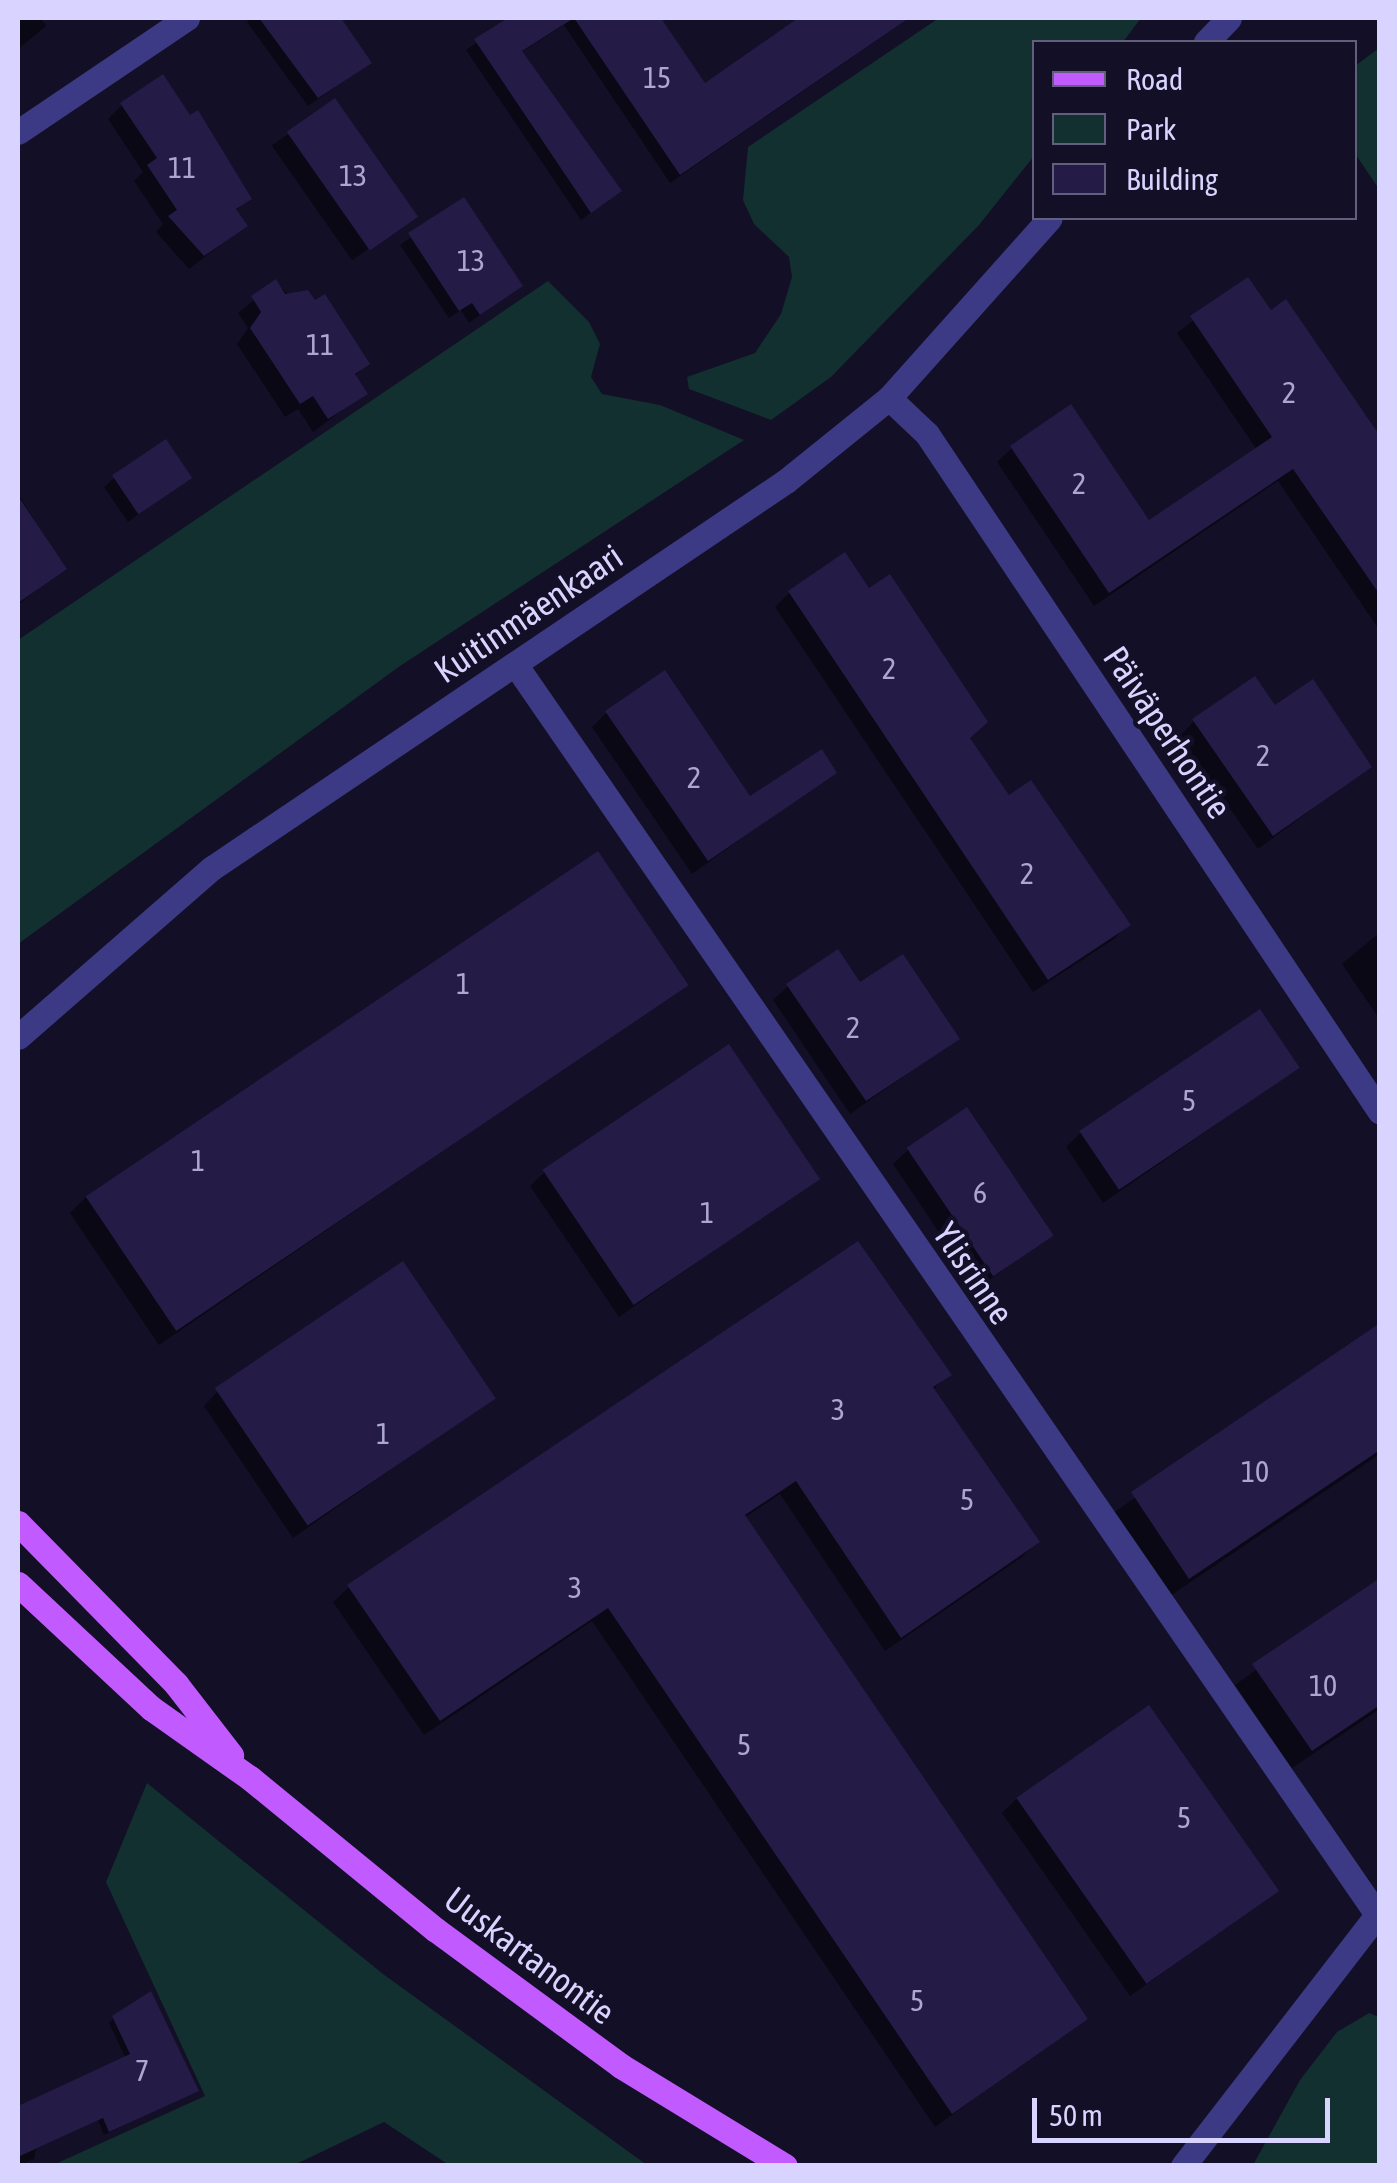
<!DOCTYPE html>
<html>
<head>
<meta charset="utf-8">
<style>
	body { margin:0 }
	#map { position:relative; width:1397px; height:2183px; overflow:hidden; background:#130f26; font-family:"Asap Condensed",sans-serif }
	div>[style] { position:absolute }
	.green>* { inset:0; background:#12302f }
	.shadow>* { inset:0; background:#0007; transform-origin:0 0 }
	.building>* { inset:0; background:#241b47; transform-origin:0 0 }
	.minor>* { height:25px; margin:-12.5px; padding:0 12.5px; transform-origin:12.5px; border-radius:12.5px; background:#3d3a85 }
	.major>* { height:25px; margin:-12.5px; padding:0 12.5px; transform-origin:12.5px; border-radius:12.5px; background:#c25bff }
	span { translate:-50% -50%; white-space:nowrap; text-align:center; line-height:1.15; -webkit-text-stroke:9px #130f26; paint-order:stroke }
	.number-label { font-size:30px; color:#aca6d1 }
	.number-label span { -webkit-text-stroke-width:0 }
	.street-label { font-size:35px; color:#d9d4ff }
	.frame { position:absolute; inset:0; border:20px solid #d9d4ff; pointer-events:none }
	.legend { position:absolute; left:1032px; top:40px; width:325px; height:180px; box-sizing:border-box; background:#130f26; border:2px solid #625e7d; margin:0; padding:12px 18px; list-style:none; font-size:30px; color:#d9d4ff }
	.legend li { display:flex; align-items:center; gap:20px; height:50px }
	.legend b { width:50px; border:2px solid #625e7d }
	.scale { position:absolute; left:1032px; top:2098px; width:298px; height:45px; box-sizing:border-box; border:5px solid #d9d4ff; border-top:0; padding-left:12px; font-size:30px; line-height:35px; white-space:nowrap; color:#d9d4ff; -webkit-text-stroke:8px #130f26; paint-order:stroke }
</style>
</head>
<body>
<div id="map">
	<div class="green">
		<div style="clip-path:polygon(939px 18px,1141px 18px,1123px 42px,1034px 42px,1034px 156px,979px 225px,831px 377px,771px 420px,689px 389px,687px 377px,755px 353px,781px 314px,792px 277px,789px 257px,754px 224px,743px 200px,748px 147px)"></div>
		<div style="clip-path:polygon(1379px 48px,1379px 189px,1354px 152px,1355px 66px)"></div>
		<div style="clip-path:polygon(548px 281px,589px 322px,600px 344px,591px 377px,602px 394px,660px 405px,744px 440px,400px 666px,18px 944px,18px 640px)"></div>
		<div style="clip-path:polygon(147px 1783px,383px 1974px,647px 2165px,449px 2165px,384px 2122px,294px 2165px,53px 2165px,205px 2096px,106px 1882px)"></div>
		<div style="clip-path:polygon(1369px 2013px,1379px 2017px,1379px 2165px,1253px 2165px,1300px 2080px,1337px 2032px)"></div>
	</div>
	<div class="shadow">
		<div style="clip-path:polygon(18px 18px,40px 18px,46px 26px,18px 49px)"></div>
		<div style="clip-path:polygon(251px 18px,338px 18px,368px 63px,308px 106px,247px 22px)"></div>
		<div style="clip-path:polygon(512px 18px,658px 18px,704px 87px,803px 18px,909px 18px,670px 183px,564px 25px,520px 53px,619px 191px,581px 220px,466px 50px)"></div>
		<div style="left:334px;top:102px;width:140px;height:76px;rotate:55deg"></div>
		<div style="clip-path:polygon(122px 105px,249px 198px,235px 212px,245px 226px,189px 269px,156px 232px,163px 224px,134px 181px,143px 172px,108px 119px)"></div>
		<div style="clip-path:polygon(463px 200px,520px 286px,469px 323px,461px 310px,449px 318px,400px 245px)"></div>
		<div style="clip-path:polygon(1247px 280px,1380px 474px,1380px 631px,1278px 481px,1094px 606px,997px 462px,1012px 448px,1149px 524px,1257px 450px,1177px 333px)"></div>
		<div style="clip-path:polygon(275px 283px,367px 363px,354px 377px,365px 393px,313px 432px,298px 409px,285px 417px,237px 344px,248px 328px,238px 313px)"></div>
		<div style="clip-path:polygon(189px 477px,128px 522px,104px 487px,114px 478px)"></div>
		<div style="clip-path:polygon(18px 494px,64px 568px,18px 605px)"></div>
		<div style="clip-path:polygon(789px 593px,967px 739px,1008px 798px,1128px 924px,1114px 939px,1033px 992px,775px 607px)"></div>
		<div style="clip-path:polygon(1275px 708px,1369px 767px,1258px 849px,1180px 736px,1194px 721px)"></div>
		<div style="clip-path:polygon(606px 713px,750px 799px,834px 772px,692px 874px,592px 727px)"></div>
		<div style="clip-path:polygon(1380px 932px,1380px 1020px,1342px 964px)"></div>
		<div style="clip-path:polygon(685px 985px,159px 1345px,70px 1213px,86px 1197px)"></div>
		<div style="clip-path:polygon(788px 986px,859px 986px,957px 1039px,850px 1114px,773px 1000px)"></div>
		<div style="clip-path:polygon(1297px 1068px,1103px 1203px,1066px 1147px,1080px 1133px)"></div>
		<div style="clip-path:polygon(908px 1150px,1050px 1235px,977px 1289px,893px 1164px)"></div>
		<div style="clip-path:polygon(545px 1172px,817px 1178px,619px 1317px,530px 1186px)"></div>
		<div style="clip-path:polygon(1380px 1326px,1380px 1454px,1170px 1596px,1113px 1513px)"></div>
		<div style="clip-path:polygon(948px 1374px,932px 1391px,1037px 1542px,1022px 1557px,885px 1651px,780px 1494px,744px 1518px,1085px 2018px,935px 2127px,592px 1621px,424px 1735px,333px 1602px,349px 1587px)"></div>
		<div style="clip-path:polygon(218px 1391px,493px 1398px,293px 1538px,204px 1406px)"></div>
		<div style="clip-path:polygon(1380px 1581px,1380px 1709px,1292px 1768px,1235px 1685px)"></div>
		<div style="clip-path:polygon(1017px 1798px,1275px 1892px,1130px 1996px,1002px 1813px)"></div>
		<div style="clip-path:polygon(114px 2018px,196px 2091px,104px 2135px,98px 2120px,36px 2149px,34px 2159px,18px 2166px,18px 2110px,126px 2059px,109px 2023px)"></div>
	</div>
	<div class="building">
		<div style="clip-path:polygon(259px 18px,341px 18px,372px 63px,318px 98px)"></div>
		<div style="clip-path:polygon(508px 18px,661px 18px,705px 83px,798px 18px,909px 18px,680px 175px,574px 18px,522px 51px,622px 191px,591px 213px,474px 39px)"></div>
		<div style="clip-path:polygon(163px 74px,190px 115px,198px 110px,252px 199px,236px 209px,248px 226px,204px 256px,168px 216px,177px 210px,147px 165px,157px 158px,120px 103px)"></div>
		<div style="left:335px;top:98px;width:145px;height:59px;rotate:55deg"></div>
		<div style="clip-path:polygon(464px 197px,523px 286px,480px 315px,472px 303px,459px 311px,408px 233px)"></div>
		<div style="clip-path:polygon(1248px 277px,1271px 310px,1286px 299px,1380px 436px,1380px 595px,1293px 469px,1109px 593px,1010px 446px,1071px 404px,1149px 520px,1272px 437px,1190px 316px)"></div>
		<div style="clip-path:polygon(276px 279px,285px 294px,308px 290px,315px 300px,325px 294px,370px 364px,355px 374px,368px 394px,328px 419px,313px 396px,300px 404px,250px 328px,261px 312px,251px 296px)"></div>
		<div style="left:166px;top:439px;width:47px;height:65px;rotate:56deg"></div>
		<div style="clip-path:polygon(18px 496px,67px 569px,18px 603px)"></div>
		<div style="clip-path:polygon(845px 552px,869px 588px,890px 574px,988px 722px,970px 738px,1009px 795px,1031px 780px,1131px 925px,1048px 980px,788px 591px)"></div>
		<div style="clip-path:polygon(665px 670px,750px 796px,822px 749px,837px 773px,708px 861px,605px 711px)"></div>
		<div style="clip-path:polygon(1255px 676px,1275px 705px,1313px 679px,1372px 767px,1273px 836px,1192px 719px)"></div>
		<div style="left:598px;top:851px;width:162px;height:618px;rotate:56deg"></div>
		<div style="clip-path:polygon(838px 949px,860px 982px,903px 954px,960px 1039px,866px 1101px,786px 984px)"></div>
		<div style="left:1260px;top:1009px;width:71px;height:218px;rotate:56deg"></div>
		<div style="left:729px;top:1044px;width:163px;height:225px;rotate:56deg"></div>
		<div style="left:967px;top:1107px;width:155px;height:73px;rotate:56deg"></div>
		<div style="clip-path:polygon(858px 1241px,952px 1375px,933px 1387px,1040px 1542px,901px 1638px,796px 1481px,745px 1515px,1088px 2019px,952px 2114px,608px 1608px,440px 1721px,347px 1585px)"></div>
		<div style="left:403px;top:1261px;width:166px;height:227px;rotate:56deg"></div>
		<div style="clip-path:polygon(1380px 1323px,1380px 1450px,1189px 1579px,1131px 1492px)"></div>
		<div style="clip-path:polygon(1380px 1578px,1380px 1705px,1312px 1751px,1252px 1664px)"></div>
		<div style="left:1149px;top:1705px;width:227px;height:162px;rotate:55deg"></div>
		<div style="clip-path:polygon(151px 1991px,199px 2091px,109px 2132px,103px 2118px,18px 2157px,18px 2106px,130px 2054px,112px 2016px)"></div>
	</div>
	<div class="minor">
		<div style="left:1206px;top:42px;width:33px;rotate:-46deg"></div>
		<div style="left:18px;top:132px;width:204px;rotate:-34deg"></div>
		<div style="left:889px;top:398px;width:52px;rotate:43.5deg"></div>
		<div style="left:927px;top:434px;width:815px;rotate:56.25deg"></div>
		<div style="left:515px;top:664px;width:1524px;rotate:55.42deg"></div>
		<div style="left:18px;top:1037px;width:257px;rotate:-41.1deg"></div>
		<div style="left:212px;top:868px;width:692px;rotate:-33.99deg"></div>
		<div style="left:786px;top:481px;width:132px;rotate:-38.9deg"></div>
		<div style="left:889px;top:398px;width:241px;rotate:-48.2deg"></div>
		<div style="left:1183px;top:2166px;width:322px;rotate:-52.3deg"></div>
	</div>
	<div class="major">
		<div style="left:18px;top:1523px;width:226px;rotate:45.5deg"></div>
		<div style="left:176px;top:1684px;width:90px;rotate:52.2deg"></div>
		<div style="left:18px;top:1584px;width:182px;rotate:43deg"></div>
		<div style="left:151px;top:1708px;width:121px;rotate:35.3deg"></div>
		<div style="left:250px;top:1778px;width:240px;rotate:39.3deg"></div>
		<div style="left:436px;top:1930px;width:230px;rotate:36.3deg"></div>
		<div style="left:621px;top:2066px;width:192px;rotate:31.4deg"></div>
	</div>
	<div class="number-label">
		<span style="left:657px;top:77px">15</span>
		<span style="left:182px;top:167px">11</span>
		<span style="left:353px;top:175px">13</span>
		<span style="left:471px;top:260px">13</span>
		<span style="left:320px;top:344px">11</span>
		<span style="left:1289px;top:392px">2</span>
		<span style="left:1079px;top:483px">2</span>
		<span style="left:889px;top:668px">2</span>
		<span style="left:1263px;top:755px">2</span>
		<span style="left:694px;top:777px">2</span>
		<span style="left:1027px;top:873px">2</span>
		<span style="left:463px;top:983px">1</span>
		<span style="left:853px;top:1027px">2</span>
		<span style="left:1189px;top:1100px">5</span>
		<span style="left:198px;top:1160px">1</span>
		<span style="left:980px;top:1192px">6</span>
		<span style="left:707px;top:1212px">1</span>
		<span style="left:838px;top:1409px">3</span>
		<span style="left:383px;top:1433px">1</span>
		<span style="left:1255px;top:1471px">10</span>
		<span style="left:967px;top:1499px">5</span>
		<span style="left:575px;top:1587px">3</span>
		<span style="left:1323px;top:1685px">10</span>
		<span style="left:744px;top:1744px">5</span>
		<span style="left:1184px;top:1817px">5</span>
		<span style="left:917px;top:2000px">5</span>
		<span style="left:142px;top:2070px">7</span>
	</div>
	<div class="street-label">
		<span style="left:528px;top:613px;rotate:-34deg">Kuitinmäenkaari</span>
		<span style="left:1168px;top:732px;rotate:56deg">Päiväperhontie</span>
		<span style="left:974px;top:1273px;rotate:56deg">Ylisrinne</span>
		<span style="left:530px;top:1955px;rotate:37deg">Uuskartanontie</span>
	</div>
	<div class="frame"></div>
	<ul class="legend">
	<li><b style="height:12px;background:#c25bff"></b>Road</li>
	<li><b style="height:28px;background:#12302f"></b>Park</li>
	<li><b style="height:28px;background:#241b47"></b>Building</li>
	</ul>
	<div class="scale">50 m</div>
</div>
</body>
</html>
